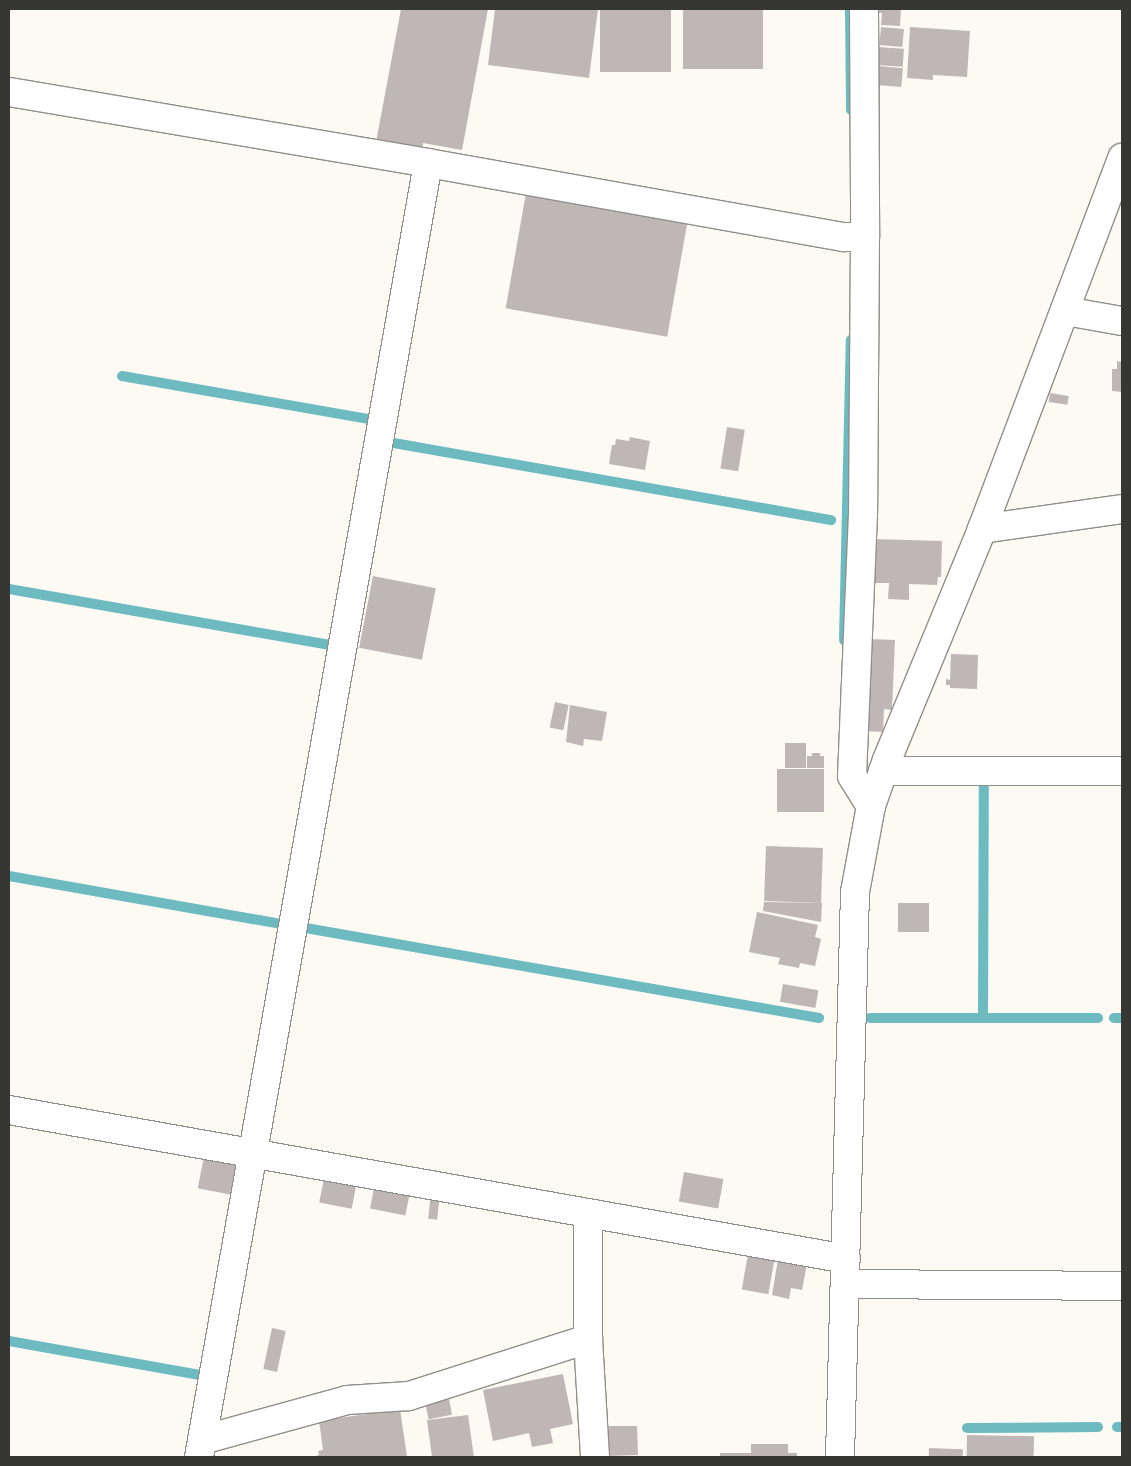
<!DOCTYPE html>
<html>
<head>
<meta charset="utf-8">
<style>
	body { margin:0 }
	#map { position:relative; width:1131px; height:1466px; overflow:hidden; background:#fcfaf3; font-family:Barlow,sans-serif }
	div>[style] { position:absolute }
	.stream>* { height:10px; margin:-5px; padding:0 5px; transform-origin:5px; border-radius:5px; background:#6dbbc1 }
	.building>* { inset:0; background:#bfb7b6; transform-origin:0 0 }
	.roads { filter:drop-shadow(1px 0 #908e88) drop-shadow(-1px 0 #908e88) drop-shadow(0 1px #908e88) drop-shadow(0 -1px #908e88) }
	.minor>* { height:28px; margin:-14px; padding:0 14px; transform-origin:14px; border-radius:14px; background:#fff }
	span { translate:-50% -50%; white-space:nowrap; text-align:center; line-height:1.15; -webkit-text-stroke:4px #fcfaf3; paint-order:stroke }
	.frame { position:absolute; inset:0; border:10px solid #363633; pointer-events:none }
</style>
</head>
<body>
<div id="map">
	<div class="stream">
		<div style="left:850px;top:9px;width:101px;rotate:89.4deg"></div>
		<div style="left:122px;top:376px;width:251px;rotate:9.9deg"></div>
		<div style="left:387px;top:450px;width:8px;rotate:-83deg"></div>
		<div style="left:388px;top:442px;width:450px;rotate:10deg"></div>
		<div style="left:9px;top:589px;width:326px;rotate:9.9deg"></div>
		<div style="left:844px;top:640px;width:300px;rotate:-88.7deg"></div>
		<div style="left:9px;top:876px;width:277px;rotate:10deg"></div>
		<div style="left:300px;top:927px;width:527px;rotate:9.94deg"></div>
		<div style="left:870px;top:1018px;width:228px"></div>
		<div style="left:983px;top:1018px;width:234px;rotate:-89.8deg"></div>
		<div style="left:1114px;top:1018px;width:8px"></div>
		<div style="left:9px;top:1341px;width:194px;rotate:10.1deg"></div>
		<div style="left:1117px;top:1427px;width:5px"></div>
		<div style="left:967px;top:1428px;width:131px;rotate:-0.4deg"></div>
	</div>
	<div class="building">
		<div style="clip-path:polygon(401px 9px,488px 9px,462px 150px,423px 143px,422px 151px,376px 142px)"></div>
		<div style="clip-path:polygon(495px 9px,598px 9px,589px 78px,488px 65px)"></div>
		<div style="left:600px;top:9px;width:71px;height:63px"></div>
		<div style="left:683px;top:9px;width:80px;height:60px"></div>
		<div style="clip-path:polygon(879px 9px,901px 9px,900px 26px,881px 25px,882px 13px,878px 13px)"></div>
		<div style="left:881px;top:27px;width:23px;height:18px;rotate:5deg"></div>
		<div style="clip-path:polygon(910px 27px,970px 31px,967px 77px,933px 75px,933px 80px,907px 78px)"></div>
		<div style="left:878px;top:47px;width:26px;height:18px;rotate:4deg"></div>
		<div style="left:878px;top:66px;width:25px;height:19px;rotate:5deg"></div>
		<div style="left:526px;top:193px;width:164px;height:117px;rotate:10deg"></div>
		<div style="clip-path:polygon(1117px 361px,1122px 362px,1122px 392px,1112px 391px,1112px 369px,1117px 369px)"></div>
		<div style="left:1050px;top:393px;width:19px;height:9px;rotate:9deg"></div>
		<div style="left:727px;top:427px;width:18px;height:42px;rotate:9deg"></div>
		<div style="clip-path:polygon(630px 437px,650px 441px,645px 470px,609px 464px,612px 445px,615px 445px,616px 439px,629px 441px)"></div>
		<div style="clip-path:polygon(873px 539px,942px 541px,941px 577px,938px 577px,937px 585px,909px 584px,909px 600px,888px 599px,889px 583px,872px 583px)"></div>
		<div style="left:373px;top:576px;width:64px;height:73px;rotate:11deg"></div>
		<div style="clip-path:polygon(866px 639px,895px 640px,892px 710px,884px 709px,883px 732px,863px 731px)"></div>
		<div style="clip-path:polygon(951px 654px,978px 655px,977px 689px,950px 688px,950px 685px,946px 685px,946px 679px,950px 680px)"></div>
		<div style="left:555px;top:702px;width:14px;height:26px;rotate:12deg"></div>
		<div style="clip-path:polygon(570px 705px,607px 712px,602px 741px,584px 739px,583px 746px,566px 742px)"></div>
		<div style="left:785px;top:743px;width:21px;height:25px"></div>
		<div style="clip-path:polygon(812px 753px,820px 753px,820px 756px,824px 756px,824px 768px,807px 768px,807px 756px,812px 756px)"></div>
		<div style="left:777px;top:769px;width:47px;height:43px"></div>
		<div style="left:766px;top:846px;width:57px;height:55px;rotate:2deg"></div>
		<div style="clip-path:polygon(764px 902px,822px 903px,821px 922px,763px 911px)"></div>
		<div style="left:898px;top:903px;width:31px;height:29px"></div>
		<div style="clip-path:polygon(757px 912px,818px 925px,815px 937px,821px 939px,815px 966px,800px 963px,799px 968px,778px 964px,780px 958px,749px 952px)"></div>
		<div style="left:783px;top:984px;width:36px;height:18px;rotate:10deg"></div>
		<div style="left:205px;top:1151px;width:33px;height:38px;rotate:11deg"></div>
		<div style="left:684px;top:1172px;width:40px;height:30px;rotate:10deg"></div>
		<div style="left:325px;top:1173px;width:33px;height:30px;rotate:11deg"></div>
		<div style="left:375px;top:1183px;width:36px;height:26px;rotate:11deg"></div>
		<div style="left:431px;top:1192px;width:9px;height:27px;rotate:6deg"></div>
		<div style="left:748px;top:1254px;width:27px;height:36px;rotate:10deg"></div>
		<div style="clip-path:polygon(778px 1259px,807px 1264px,802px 1290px,791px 1288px,789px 1299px,772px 1295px)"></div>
		<div style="left:272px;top:1328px;width:14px;height:42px;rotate:12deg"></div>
		<div style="clip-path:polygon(563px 1374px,573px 1424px,550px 1429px,553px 1443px,532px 1447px,529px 1433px,493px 1441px,483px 1390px)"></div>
		<div style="left:449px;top:1399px;width:16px;height:24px;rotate:79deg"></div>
		<div style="clip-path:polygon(400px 1409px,407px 1457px,313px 1457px,319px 1455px,318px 1451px,323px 1450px,319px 1421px)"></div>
		<div style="clip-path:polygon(468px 1415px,474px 1457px,432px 1457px,427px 1420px)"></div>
		<div style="clip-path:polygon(609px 1426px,637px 1426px,638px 1455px,606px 1456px,606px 1430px,609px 1430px)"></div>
		<div style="left:967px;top:1435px;width:67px;height:22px;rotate:1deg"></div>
		<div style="clip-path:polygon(751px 1444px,788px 1444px,788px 1453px,797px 1453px,797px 1457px,720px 1457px,720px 1453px,751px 1453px)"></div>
		<div style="left:929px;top:1448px;width:34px;height:9px;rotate:2deg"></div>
	</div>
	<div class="roads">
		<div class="minor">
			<div style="left:864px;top:9px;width:228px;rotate:89.7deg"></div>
			<div style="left:865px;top:237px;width:277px;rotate:90.4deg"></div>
			<div style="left:863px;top:514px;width:262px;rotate:92.4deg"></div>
			<div style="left:852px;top:776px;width:36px;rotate:58deg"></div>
			<div style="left:9px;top:92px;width:425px;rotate:9.6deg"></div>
			<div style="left:1065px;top:311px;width:58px;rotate:10deg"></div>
			<div style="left:982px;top:529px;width:141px;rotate:-8.1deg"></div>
			<div style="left:883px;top:771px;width:239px"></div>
			<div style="left:9px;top:1110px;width:850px;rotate:10.09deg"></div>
			<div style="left:588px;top:1213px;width:126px;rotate:90deg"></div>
			<div style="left:588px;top:1339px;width:118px;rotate:86.6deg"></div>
			<div style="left:846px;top:1284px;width:276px;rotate:0.4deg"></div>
			<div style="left:202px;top:1440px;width:150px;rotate:-15.4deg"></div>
			<div style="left:347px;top:1400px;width:62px;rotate:-3.7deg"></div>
			<div style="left:409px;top:1396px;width:188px;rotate:-17.7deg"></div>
			<div style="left:199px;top:1457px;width:1314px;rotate:-79.96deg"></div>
			<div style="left:428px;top:163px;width:423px;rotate:10.1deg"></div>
			<div style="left:844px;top:237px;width:21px"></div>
			<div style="left:840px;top:1457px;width:565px;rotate:-88.48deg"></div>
			<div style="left:855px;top:892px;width:87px;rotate:-79.5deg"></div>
			<div style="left:871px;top:806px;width:49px;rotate:-70.8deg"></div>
			<div style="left:887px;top:760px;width:250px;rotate:-67.6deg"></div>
			<div style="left:982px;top:529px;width:397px;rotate:-69.3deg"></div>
		</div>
	</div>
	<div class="frame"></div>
</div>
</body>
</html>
